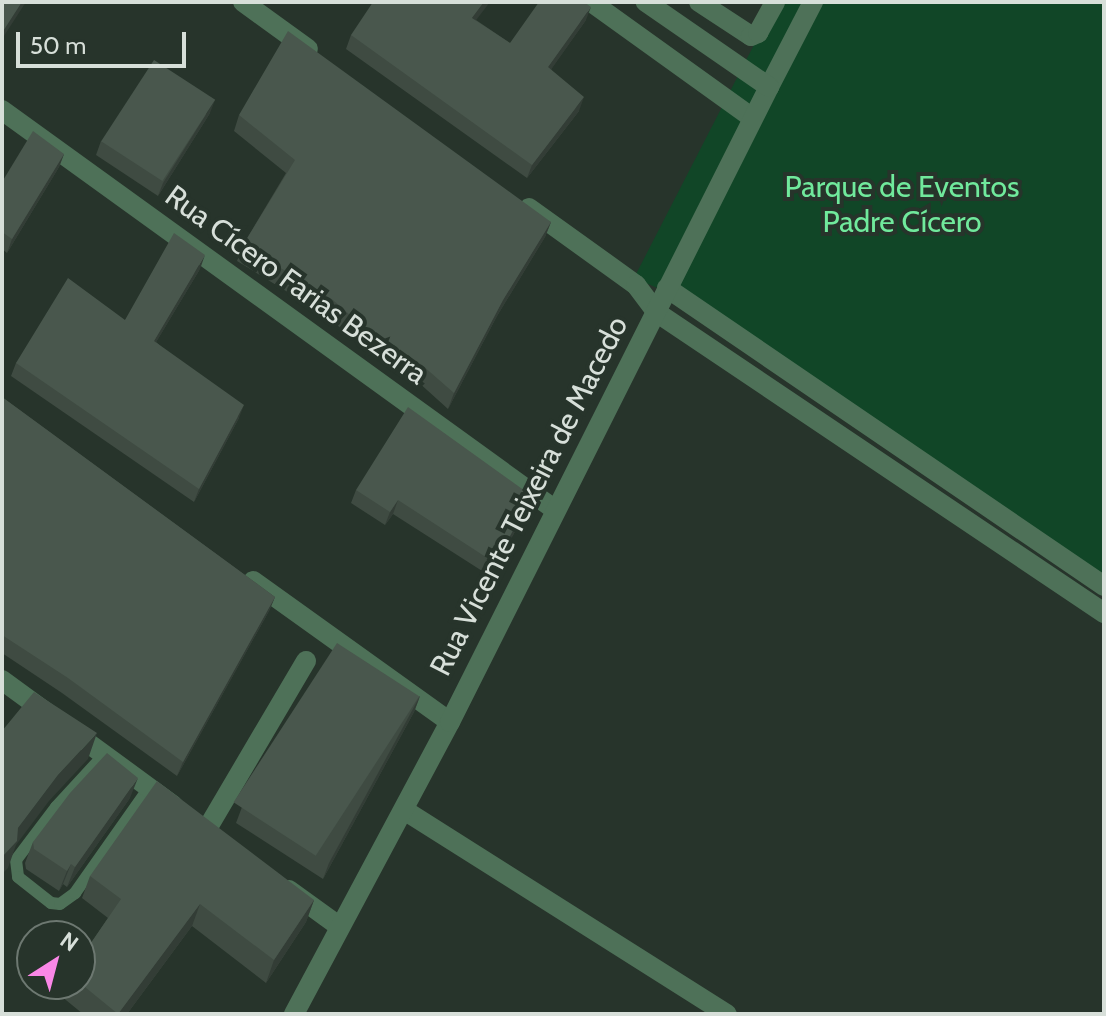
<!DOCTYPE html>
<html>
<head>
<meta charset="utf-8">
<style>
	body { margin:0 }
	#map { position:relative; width:1106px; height:1016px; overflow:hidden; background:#27342b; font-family:Cabin,sans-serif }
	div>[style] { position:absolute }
	.green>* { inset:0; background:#114627 }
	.service>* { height:12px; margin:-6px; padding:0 6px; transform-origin:6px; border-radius:6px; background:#4e7158 }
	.minor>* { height:20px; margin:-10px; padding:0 10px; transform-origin:10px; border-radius:10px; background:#4e7158 }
	.tertiary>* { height:20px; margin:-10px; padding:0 10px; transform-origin:10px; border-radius:10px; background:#4e7158 }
	.wall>* { inset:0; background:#3f4b42 }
	.shaded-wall>* { inset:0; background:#333d36 }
	.building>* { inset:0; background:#49574d; transform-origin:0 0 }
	span { translate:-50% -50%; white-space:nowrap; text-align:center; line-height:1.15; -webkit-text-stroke:8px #27342b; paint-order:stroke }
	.park-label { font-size:30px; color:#70e99c }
	.street-label { font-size:30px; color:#d7dfd9 }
	.frame { position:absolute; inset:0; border:4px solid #d7dfd9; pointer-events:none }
	.north { position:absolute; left:16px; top:920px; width:80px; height:80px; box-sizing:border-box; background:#27342b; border:2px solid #6d7871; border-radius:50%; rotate:36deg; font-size:22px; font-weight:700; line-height:32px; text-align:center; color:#d7dfd9 }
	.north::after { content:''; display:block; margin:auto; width:28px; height:36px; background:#fa87e7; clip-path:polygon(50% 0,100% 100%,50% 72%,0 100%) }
	.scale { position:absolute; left:16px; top:32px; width:170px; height:36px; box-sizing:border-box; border:4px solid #d7dfd9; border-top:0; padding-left:10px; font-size:24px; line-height:28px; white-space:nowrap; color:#d7dfd9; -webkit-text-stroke:6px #27342b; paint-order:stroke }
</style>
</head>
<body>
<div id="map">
	<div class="green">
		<div style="clip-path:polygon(776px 2px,1104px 2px,1104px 586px,690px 302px,634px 278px)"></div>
	</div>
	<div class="service">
		<div style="left:103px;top:756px;width:69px;rotate:132.7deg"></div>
		<div style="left:56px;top:807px;width:66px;rotate:127deg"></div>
		<div style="left:16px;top:860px;width:17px;rotate:83deg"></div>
		<div style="left:18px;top:877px;width:42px;rotate:38.2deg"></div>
		<div style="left:51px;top:903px;width:9px;rotate:6deg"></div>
		<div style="left:60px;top:904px;width:19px;rotate:-36deg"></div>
		<div style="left:75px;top:893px;width:127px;rotate:-54.9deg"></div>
	</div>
	<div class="minor">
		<div style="left:243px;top:2px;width:80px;rotate:35.9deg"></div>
		<div style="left:699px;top:2px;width:62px;rotate:33.2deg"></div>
		<div style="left:751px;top:36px;width:8px;rotate:-23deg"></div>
		<div style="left:758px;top:33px;width:35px;rotate:-61deg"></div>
		<div style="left:769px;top:87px;width:96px;rotate:-62.6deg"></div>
		<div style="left:2px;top:110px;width:681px;rotate:35.86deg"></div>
		<div style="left:529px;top:208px;width:132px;rotate:35.7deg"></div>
		<div style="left:636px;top:285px;width:34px;rotate:53deg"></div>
		<div style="left:253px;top:581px;width:242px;rotate:35.6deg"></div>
		<div style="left:2px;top:680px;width:212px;rotate:36.2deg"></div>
		<div style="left:404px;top:810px;width:382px;rotate:32.3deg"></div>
		<div style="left:207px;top:829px;width:195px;rotate:-59.5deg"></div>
		<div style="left:289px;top:890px;width:62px;rotate:35.8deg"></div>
	</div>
	<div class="tertiary">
		<div style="left:591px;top:2px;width:197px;rotate:35.7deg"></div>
		<div style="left:667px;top:288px;width:529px;rotate:34.29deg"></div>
		<div style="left:656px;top:312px;width:540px;rotate:33.9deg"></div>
		<div style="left:294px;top:1014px;width:331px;rotate:-61.9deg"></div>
		<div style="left:450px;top:722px;width:711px;rotate:-63.33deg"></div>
		<div style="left:769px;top:87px;width:150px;rotate:-145.4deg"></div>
	</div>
	<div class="wall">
		<div style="clip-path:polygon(476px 20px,510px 43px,586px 20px,551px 69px,579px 111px,527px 178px,346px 49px,351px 35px)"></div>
		<div style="clip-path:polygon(210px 113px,158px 196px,96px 155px,101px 141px)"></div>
		<div style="clip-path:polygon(239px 115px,551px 222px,545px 237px,497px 316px,448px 409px,417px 381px,354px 340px,327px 316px,237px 261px,243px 245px,286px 173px,234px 131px)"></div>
		<div style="clip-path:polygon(64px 154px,59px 167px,7px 253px,2px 249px,2px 182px)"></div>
		<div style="clip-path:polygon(200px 269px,156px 342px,239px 418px,194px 502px,11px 376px,16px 363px,125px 320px)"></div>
		<div style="clip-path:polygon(2px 397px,275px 597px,269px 611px,177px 776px,62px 693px,2px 653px)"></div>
		<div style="clip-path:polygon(356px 490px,532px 496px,527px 510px,490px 576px,393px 514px,385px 525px,351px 503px)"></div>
		<div style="clip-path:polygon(420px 696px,414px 712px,323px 879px,236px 823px,242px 807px)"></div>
		<div style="clip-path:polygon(130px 798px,67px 887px,63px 884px,59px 891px,26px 869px,25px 863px,33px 842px)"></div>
		<div style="clip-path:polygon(90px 876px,314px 900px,306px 922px,266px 983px,192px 926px,127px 1014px,83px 1014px,61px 996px,66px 984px,80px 984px,80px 959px,108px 918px,82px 898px)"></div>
	</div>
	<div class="shaded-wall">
		<div style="clip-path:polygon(22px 2px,26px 2px,2px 39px,2px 33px)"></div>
		<div style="clip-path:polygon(484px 2px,490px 2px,467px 32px,472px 18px)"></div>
		<div style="clip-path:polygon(591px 7px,586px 20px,543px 81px,548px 67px)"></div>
		<div style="clip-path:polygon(584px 97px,579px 111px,527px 178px,532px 165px)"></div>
		<div style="clip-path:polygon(215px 100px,210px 113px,158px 196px,163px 183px)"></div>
		<div style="clip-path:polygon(64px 154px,59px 167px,7px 253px,12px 239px)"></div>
		<div style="clip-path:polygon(551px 222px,545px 237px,497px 316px,448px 409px,454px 393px,503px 300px)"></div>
		<div style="clip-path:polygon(205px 255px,200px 269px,149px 354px,154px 341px)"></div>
		<div style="clip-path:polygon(244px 405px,239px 418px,194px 502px,199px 489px)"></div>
		<div style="clip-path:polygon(532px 496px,527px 510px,490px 576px,495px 563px)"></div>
		<div style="clip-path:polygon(398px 500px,393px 514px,385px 525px,390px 512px)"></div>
		<div style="clip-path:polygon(275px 597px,269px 611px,177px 776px,183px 762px)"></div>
		<div style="clip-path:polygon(420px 696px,414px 712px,323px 879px,329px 863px)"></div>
		<div style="clip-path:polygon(97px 733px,88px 759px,49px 801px,16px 845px,8px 868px,2px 874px,2px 857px,18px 828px,58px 775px)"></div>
		<div style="clip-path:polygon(138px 778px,130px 798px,67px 887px,75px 867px)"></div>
		<div style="clip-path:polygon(71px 864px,63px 884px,59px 891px,67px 871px)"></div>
		<div style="clip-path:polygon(314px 900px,306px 922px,266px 983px,274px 960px)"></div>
		<div style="clip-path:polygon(200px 904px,192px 926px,127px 1014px,118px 1014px)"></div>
	</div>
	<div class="building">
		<div style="clip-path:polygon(2px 2px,22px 2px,2px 33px)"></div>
		<div style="clip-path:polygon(373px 2px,484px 2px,472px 18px,510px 43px,539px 2px,584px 2px,591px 7px,548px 67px,584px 97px,532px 165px,351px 35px)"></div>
		<div style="clip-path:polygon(288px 31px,551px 222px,503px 300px,454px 393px,422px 365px,360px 324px,333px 300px,243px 245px,295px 160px,239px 115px)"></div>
		<div style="left:154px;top:60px;width:73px;height:97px;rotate:33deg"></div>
		<div style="clip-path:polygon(33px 131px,64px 154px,12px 239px,2px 232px,2px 182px)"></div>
		<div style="clip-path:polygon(174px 233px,205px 255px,154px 341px,244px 405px,199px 489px,16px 363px,68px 278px,125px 320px)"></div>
		<div style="clip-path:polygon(2px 397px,275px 597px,183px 762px,68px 678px,2px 635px)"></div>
		<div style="clip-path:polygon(408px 407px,532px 496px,495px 563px,398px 500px,390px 512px,356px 490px)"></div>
		<div style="left:337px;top:643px;width:98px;height:190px;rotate:33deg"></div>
		<div style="clip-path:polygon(34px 692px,97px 733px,58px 775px,18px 828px,17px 841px,2px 857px,2px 731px)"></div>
		<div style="clip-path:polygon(107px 753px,138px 778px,75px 867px,71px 864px,67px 871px,34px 849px,33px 842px,70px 793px)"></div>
		<div style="clip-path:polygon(157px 781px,314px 900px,274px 960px,200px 904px,118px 1014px,80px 983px,80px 959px,121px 899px,90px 876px)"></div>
	</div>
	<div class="park-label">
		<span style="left:902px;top:204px">Parque de Eventos<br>Padre Cícero</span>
	</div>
	<div class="street-label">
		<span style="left:296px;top:285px;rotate:36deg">Rua Cícero Farias Bezerra</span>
		<span style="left:529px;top:496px;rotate:-63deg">Rua Vicente Teixeira de Macedo</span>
	</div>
	<div class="frame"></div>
	<div class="north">N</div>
	<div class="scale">50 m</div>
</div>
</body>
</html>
